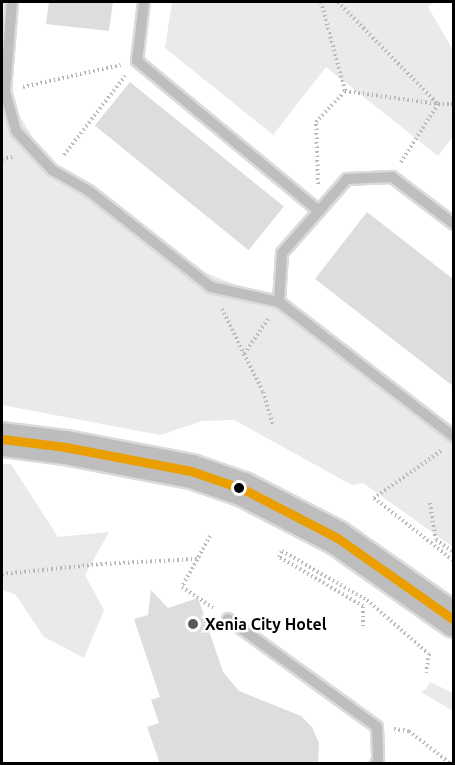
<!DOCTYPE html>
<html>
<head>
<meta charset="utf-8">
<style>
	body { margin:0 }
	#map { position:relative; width:455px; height:765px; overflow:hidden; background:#fff; font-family:Ubuntu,sans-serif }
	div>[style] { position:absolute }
	.green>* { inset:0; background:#eaeaea }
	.building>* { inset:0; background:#ddd; transform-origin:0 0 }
	.path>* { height:4px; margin-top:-2px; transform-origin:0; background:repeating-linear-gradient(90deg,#b8b8b8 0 1.5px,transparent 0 4.5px) }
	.roads { filter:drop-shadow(2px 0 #dbdbdb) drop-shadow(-2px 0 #dbdbdb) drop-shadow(0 2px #dbdbdb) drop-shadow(0 -2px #dbdbdb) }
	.service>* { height:10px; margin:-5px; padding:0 5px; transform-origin:5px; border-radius:5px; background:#bebebe }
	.primary>* { height:33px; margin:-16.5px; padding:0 16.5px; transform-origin:16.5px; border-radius:16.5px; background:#bdbdbd }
	.bus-1>* { height:9px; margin:-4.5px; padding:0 4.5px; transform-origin:4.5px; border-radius:4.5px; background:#eb9e00 }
	.dots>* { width:16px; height:16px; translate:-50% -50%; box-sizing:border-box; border:3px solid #fff; border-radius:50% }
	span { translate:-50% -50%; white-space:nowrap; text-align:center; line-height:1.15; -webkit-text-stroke:5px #fff; paint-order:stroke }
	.poi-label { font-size:16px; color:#000; font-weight:700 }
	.left { translate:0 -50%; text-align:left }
	.frame { position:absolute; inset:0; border:3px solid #000; pointer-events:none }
</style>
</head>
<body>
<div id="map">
	<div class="green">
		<div style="clip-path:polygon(2px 2px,12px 2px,5px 91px,52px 170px,181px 263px,279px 302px,453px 437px,453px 547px,363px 483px,352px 485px,234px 420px,202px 421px,160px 435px,2px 405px)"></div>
		<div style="clip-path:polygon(172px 2px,434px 2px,428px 7px,453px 50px,453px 137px,438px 156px,326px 67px,273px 135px,165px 48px)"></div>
		<div style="clip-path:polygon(2px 464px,11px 464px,58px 537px,109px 532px,85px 575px,104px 610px,84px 658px,44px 637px,15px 594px,2px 590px)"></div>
		<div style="clip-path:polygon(430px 682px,453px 693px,453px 711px,421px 692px,426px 689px)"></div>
	</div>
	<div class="building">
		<div style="clip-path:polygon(49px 2px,113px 2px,109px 31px,46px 24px)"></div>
		<div style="left:130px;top:82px;width:198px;height:56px;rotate:39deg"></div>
		<div style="clip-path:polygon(367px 212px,453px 279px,453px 386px,315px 279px)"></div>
		<div style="clip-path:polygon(151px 590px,168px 608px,198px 598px,223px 672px,239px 691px,301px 716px,312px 727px,319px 743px,318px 764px,160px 764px,147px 727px,159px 723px,151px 700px,160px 697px,134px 619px,148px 615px)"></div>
	</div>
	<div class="path">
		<div style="left:321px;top:2px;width:92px;rotate:74.9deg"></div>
		<div style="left:338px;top:2px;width:143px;rotate:45.6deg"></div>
		<div style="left:438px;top:104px;width:69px;rotate:122.5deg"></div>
		<div style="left:23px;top:87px;width:100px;rotate:-12.7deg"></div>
		<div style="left:345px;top:91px;width:94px;rotate:8deg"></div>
		<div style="left:438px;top:104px;width:16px"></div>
		<div style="left:64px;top:155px;width:100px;rotate:-52.3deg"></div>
		<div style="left:2px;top:159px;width:11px;rotate:-10deg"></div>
		<div style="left:318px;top:184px;width:62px;rotate:-91.8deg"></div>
		<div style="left:316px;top:122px;width:42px;rotate:-46.9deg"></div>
		<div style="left:222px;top:309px;width:52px;rotate:63.9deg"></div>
		<div style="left:268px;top:319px;width:42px;rotate:124.4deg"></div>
		<div style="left:244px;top:354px;width:42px;rotate:63.4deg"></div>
		<div style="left:263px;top:392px;width:34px;rotate:73deg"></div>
		<div style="left:441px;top:451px;width:82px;rotate:145deg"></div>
		<div style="left:374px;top:498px;width:102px;rotate:38.2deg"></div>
		<div style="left:430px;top:503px;width:37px;rotate:81deg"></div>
		<div style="left:436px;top:540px;width:22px;rotate:34deg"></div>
		<div style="left:210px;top:536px;width:58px;rotate:118.8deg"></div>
		<div style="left:182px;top:587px;width:37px;rotate:34deg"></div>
		<div style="left:2px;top:574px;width:100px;rotate:-5.8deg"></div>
		<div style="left:101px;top:564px;width:96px;rotate:-3deg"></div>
		<div style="left:363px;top:626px;width:20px;rotate:-90deg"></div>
		<div style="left:363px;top:606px;width:97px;rotate:-149.7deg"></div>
		<div style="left:279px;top:557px;width:7px;rotate:-63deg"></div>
		<div style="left:282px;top:551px;width:98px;rotate:30deg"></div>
		<div style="left:367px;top:600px;width:82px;rotate:41.1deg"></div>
		<div style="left:429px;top:654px;width:19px;rotate:99deg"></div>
		<div style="left:394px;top:729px;width:15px;rotate:8deg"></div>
		<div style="left:409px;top:731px;width:53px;rotate:38.2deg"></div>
	</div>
	<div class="roads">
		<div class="service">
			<div style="left:12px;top:2px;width:89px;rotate:94.5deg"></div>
			<div style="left:5px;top:91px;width:41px;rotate:74.6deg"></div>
			<div style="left:16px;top:131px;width:53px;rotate:47.3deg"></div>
			<div style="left:52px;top:170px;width:43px;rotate:29.6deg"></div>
			<div style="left:89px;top:191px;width:155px;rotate:38.2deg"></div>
			<div style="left:211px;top:287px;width:70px;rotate:12.4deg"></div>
			<div style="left:144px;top:2px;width:59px;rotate:96.8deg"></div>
			<div style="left:137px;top:61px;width:236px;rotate:39.5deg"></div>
			<div style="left:454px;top:224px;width:78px;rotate:-142.8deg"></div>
			<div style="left:392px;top:177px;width:45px;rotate:177.5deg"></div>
			<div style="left:347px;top:179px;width:98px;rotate:131.3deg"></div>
			<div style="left:282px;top:253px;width:49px;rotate:93.5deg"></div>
			<div style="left:279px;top:302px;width:221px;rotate:37.6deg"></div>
			<div style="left:228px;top:619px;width:184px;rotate:35.9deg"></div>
			<div style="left:377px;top:727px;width:34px;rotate:88deg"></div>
			<div style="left:378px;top:761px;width:4px;rotate:124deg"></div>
		</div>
		<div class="primary">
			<div style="left:2px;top:439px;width:64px;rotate:7.2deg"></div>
			<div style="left:65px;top:447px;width:128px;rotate:10.8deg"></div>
			<div style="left:191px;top:471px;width:55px;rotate:19.1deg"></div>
			<div style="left:243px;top:489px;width:105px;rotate:27.3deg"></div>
			<div style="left:336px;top:537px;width:144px;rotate:35.1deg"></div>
		</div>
	</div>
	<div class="bus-1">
		<div style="left:2px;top:439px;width:64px;rotate:7.2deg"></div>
		<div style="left:65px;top:447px;width:128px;rotate:10.8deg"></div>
		<div style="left:191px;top:471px;width:55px;rotate:19.1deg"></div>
		<div style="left:243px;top:489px;width:105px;rotate:27.3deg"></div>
		<div style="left:336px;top:537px;width:144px;rotate:35.1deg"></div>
	</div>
	<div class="dots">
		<div style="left:239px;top:488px;background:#000"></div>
		<div style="left:193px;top:624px;background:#595959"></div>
	</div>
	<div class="poi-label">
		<span class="left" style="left:205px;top:624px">Xenia City Hotel</span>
	</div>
	<div class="frame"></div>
</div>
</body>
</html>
